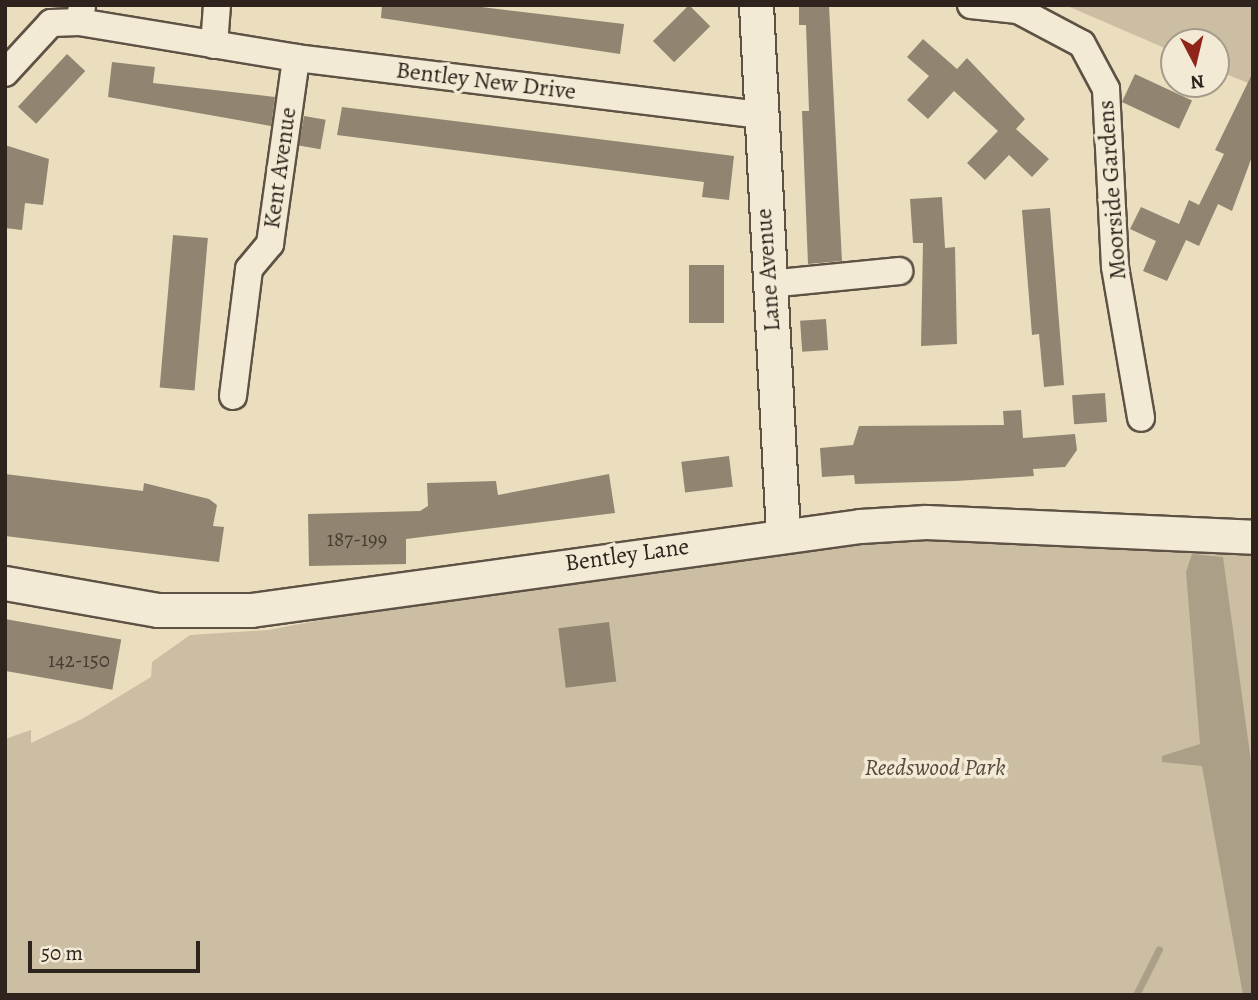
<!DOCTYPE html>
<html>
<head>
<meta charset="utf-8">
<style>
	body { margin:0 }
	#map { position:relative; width:1258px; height:1000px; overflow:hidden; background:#ebdebe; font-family:Alegreya,serif }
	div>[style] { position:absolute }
	.green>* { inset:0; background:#cbbea3 }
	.water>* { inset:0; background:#ab9f87 }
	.stream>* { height:7px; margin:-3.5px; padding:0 3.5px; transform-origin:3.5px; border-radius:3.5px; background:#ab9f87 }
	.building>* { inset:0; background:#918571; transform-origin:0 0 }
	.roads { filter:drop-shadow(2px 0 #5e5245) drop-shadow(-2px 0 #5e5245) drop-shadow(0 2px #5e5245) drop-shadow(0 -2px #5e5245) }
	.minor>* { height:26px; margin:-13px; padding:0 13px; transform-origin:13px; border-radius:13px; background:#f2ead5 }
	.tertiary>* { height:33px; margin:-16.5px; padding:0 16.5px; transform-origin:16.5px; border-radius:16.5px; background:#f2ead5 }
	span { translate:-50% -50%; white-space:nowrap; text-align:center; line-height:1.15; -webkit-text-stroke:7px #f2ead5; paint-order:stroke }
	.number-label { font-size:21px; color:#483c32 }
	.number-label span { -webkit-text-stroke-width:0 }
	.street-label { font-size:24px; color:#2f241d }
	.park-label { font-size:24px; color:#564a3e; font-style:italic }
	.frame { position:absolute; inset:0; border:7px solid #2f241d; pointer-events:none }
	.north { position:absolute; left:1160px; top:28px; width:70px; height:70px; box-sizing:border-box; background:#f2ead5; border:2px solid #a49b8b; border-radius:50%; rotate:173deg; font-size:19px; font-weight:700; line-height:28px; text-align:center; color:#2f241d }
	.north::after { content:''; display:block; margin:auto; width:24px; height:32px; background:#8f2418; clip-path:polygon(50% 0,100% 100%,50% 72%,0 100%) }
	.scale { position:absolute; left:28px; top:941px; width:172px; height:32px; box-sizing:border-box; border:4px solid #2f241d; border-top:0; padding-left:9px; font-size:21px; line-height:24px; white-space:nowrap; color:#2f241d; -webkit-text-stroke:5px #f2ead5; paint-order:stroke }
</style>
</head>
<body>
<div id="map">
	<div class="green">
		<div style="clip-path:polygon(1065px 5px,1253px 5px,1253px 85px,1216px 70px,1216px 42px,1174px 42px,1174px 52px)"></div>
		<div style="clip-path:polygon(1026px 539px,1253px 556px,1253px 995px,5px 995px,5px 739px,31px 730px,31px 743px,82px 719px,151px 677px,152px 662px,190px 635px,268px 630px,400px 605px,783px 552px,917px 540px)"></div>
	</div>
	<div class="water">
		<div style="clip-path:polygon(1192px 554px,1223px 557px,1253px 776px,1253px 995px,1243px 995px,1202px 766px,1162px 762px,1162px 756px,1200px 744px,1186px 572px)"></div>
	</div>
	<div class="stream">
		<div style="left:1136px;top:995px;width:51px;rotate:-63.4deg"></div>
	</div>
	<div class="building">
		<div style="clip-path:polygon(382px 5px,465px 5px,624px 24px,620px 54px,381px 18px)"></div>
		<div style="left:689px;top:5px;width:30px;height:51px;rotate:45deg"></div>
		<div style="clip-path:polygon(799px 5px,829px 5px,842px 261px,808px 264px,802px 111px,809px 111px,806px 25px,799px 25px)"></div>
		<div style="clip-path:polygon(923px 39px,957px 69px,967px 58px,1025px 119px,1016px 129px,1049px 159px,1032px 177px,1009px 155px,985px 180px,967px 163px,998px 131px,954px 91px,928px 119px,907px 100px,929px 76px,907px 57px)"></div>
		<div style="left:67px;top:54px;width:25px;height:72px;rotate:43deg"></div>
		<div style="clip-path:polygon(112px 62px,155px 67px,153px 83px,275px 97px,271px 126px,108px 97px)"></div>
		<div style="clip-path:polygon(1253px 72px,1253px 154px,1232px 211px,1218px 204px,1199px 246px,1186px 240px,1167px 281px,1143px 271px,1156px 241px,1130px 229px,1141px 207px,1179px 224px,1189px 200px,1199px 205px,1224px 154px,1215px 150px)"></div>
		<div style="left:1135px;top:74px;width:63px;height:31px;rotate:25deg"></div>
		<div style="clip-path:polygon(342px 107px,734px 156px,729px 200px,702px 197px,704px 182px,337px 135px)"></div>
		<div style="left:304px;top:116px;width:22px;height:30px;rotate:10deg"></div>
		<div style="clip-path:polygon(5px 145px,49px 159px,43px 205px,25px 203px,22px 230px,5px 228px)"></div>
		<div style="clip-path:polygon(942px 197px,945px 248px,955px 247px,957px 344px,921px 346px,923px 243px,913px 243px,910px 199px)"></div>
		<div style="clip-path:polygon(1050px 208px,1064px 385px,1044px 387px,1039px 334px,1032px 335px,1022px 210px)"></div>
		<div style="left:173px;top:235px;width:35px;height:153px;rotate:5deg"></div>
		<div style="left:689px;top:265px;width:35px;height:58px"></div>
		<div style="left:826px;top:319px;width:31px;height:26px;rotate:86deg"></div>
		<div style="left:1105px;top:393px;width:29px;height:33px;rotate:86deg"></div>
		<div style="clip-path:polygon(1021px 410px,1023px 438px,1075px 434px,1077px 450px,1065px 467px,1033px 469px,1034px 476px,956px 481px,855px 484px,854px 475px,822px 477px,820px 448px,853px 445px,859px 426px,1004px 425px,1003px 411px)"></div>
		<div style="left:729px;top:456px;width:31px;height:48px;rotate:83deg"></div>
		<div style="clip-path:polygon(5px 474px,143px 491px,144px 483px,209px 499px,217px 505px,213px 526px,224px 527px,219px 562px,5px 536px)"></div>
		<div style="clip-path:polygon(609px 474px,615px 513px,406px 539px,406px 564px,309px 566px,308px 514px,420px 511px,428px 506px,427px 483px,496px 481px,498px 495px)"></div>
		<div style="left:5px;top:619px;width:118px;height:51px;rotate:10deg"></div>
		<div style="left:609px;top:622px;width:60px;height:51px;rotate:83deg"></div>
	</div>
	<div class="roads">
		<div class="minor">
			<div style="left:971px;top:5px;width:47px;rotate:6.1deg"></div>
			<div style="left:1018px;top:10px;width:72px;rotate:28deg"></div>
			<div style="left:1082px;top:44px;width:51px;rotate:61.9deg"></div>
			<div style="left:1106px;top:89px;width:178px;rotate:87.1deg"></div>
			<div style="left:1115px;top:267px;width:153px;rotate:80.2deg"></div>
			<div style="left:79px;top:22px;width:220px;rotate:9.4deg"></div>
			<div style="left:296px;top:58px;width:466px;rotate:7deg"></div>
			<div style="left:214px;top:45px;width:40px;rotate:-85.7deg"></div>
			<div style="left:5px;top:73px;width:68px;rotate:-47.4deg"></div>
			<div style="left:51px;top:23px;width:28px;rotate:-2deg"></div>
			<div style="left:79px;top:22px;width:15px;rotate:-79deg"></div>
			<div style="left:769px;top:284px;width:131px;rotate:-5.7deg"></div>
			<div style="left:233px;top:396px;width:128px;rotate:-82.8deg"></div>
			<div style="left:249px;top:269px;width:33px;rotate:-50deg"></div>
			<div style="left:270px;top:244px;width:188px;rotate:-82deg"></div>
		</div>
		<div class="tertiary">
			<div style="left:756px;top:5px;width:531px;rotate:87.08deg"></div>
			<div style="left:5px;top:583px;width:155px;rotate:10deg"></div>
			<div style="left:158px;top:610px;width:93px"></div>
			<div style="left:251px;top:610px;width:615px;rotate:-7.85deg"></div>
			<div style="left:860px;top:526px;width:66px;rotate:-3.5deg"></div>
			<div style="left:926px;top:522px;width:327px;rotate:2.6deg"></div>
		</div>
	</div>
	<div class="number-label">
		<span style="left:357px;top:539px">187-199</span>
		<span style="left:79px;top:660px">142-150</span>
	</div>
	<div class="street-label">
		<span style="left:486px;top:81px;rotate:7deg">Bentley New Drive</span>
		<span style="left:280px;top:168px;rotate:-82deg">Kent Avenue</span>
		<span style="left:1112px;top:190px;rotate:-94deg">Moorside Gardens</span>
		<span style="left:768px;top:270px;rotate:-94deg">Lane Avenue</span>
		<span style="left:627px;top:555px;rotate:-8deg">Bentley Lane</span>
	</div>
	<div class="park-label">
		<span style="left:935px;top:768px">Reedswood Park</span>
	</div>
	<div class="frame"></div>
	<div class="north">N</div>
	<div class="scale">50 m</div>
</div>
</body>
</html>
